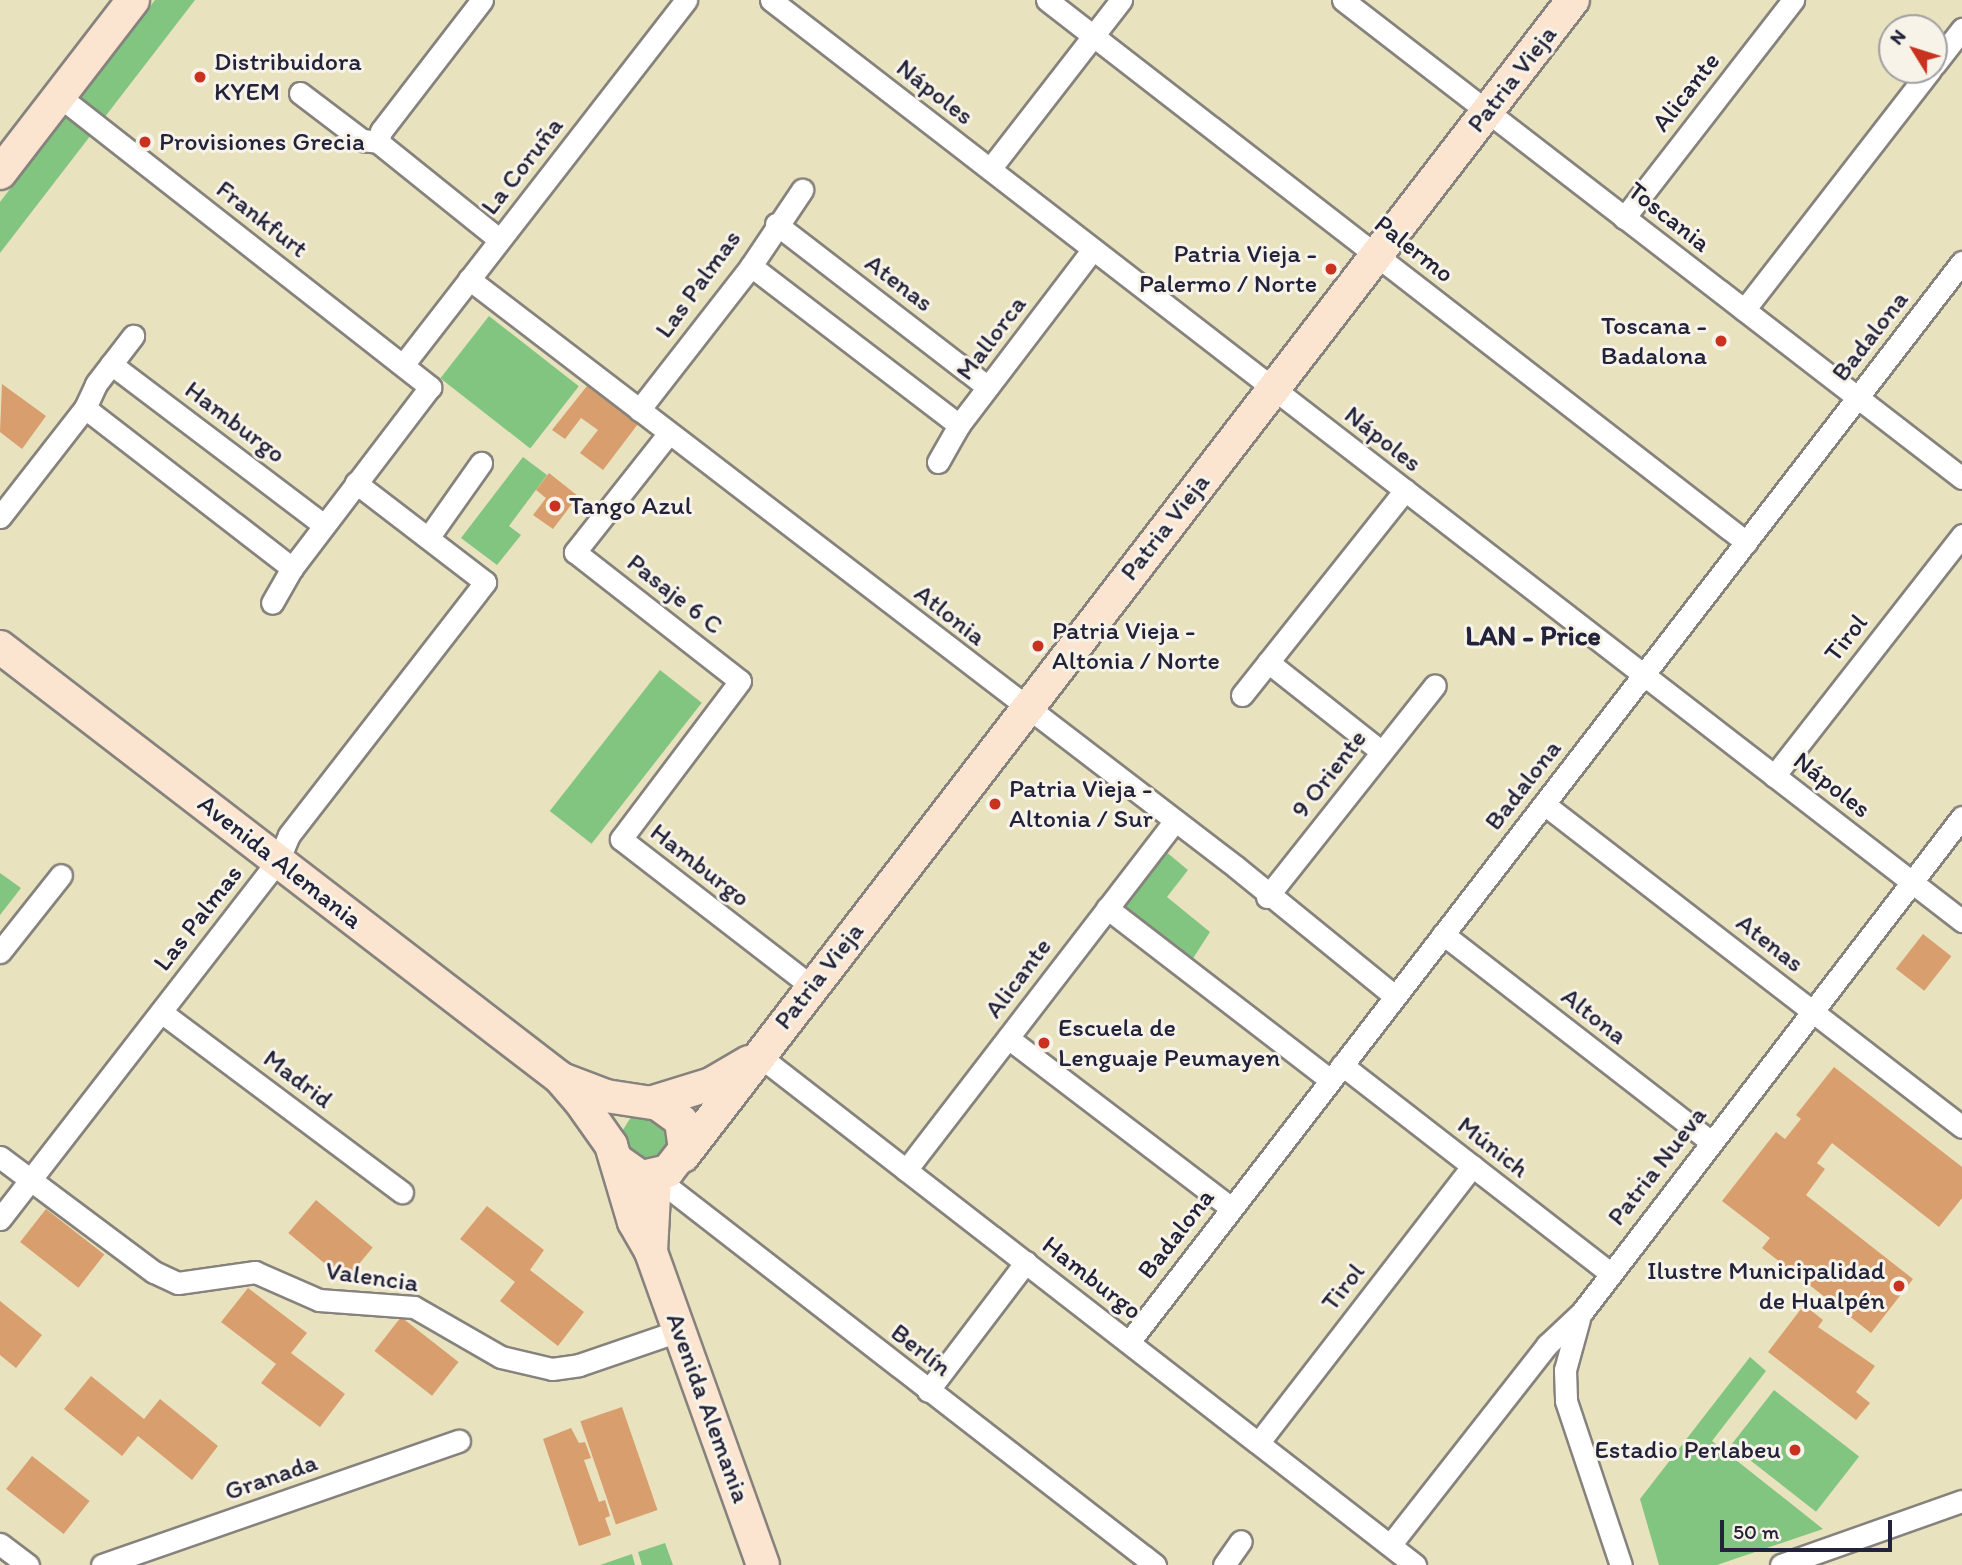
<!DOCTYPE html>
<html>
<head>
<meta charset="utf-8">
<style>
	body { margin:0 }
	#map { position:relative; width:1962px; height:1565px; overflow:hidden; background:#e9e2bf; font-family:Itim,sans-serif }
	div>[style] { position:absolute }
	.green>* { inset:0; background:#81c580; transform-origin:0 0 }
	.building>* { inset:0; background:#d89e6d; transform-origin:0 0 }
	.roads { filter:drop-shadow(2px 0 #86827d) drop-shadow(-2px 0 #86827d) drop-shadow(0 2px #86827d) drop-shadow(0 -2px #86827d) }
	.street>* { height:21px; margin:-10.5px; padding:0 10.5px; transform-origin:10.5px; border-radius:10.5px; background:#fff }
	.secondary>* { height:32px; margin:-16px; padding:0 16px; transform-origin:16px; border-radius:16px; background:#fce5d0 }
	.dots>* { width:19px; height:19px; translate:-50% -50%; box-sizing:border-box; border:4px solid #f7f3e8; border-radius:50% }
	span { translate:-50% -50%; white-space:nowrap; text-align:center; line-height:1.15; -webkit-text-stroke:6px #f7f3e8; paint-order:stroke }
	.poi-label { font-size:26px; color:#22223b }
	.left { translate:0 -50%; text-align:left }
	.right { translate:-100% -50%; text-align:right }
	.street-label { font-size:26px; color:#22223b }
	.neighbourhood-label { font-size:28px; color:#22223b; font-weight:700 }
	.north { position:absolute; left:1878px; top:14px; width:70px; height:70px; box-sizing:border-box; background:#f7f3e8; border:2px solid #a29fa3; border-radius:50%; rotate:308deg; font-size:19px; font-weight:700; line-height:28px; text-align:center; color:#22223b }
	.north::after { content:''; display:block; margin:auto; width:24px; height:32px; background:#c8321e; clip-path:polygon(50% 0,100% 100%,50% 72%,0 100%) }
	.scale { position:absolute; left:1720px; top:1520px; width:172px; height:32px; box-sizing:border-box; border:4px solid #22223b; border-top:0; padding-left:9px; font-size:21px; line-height:24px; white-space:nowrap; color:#22223b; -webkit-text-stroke:5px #f7f3e8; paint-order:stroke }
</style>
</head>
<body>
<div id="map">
	<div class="green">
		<div style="clip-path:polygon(155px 0,195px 0,0 253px,0 202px)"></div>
		<div style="left:489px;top:316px;width:114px;height:79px;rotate:38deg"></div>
		<div style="clip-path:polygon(523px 457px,547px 475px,509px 526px,521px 535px,497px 565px,461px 538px)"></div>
		<div style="left:660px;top:670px;width:53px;height:179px;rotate:38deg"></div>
		<div style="clip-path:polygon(1159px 846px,1188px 870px,1167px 897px,1210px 932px,1192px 960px,1121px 907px)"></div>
		<div style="clip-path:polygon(0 873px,21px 888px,0 915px)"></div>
		<div style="clip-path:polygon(633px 1114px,665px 1116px,673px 1152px,640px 1167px,619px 1136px)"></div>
		<div style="clip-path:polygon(1750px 1357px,1766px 1371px,1712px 1441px,1823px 1529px,1717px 1565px,1659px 1565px,1640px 1499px)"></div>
		<div style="left:1774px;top:1390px;width:108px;height:70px;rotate:38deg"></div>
		<div style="clip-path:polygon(665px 1543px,673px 1565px,642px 1565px,638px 1552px)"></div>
		<div style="clip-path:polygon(632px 1554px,635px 1565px,600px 1565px)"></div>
	</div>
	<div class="building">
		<div style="clip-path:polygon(2px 384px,46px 416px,22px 449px,0 432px)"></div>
		<div style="clip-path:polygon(587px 386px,638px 424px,603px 470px,580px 453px,598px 430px,581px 418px,565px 439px,552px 430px)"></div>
		<div style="clip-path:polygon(549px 473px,578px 496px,553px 529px,533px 515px,546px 498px,536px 490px)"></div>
		<div style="left:1923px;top:934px;width:36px;height:44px;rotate:38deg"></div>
		<div style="clip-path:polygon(1834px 1067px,1962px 1167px,1962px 1198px,1939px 1227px,1832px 1143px,1817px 1163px,1825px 1169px,1806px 1195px,1913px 1279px,1871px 1333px,1762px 1248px,1770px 1238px,1722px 1201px,1776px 1132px,1785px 1139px,1801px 1119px,1796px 1115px)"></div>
		<div style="left:316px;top:1200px;width:74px;height:43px;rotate:40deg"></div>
		<div style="clip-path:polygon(487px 1206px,544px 1250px,530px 1270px,584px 1312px,558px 1346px,500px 1301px,515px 1282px,460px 1239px)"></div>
		<div style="left:46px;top:1209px;width:74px;height:42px;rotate:38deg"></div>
		<div style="clip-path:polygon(248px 1288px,307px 1333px,291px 1353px,345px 1394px,320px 1427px,261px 1383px,276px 1364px,221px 1322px)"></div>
		<div style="clip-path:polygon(0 1301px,42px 1335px,16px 1368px,0 1355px)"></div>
		<div style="clip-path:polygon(1804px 1305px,1823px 1320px,1818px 1327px,1875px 1366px,1856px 1392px,1870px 1403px,1856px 1420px,1768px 1352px)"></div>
		<div style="left:401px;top:1317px;width:73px;height:43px;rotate:38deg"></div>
		<div style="clip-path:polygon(91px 1376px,144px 1419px,160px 1399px,218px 1446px,192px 1480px,138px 1436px,122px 1456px,64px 1409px)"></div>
		<div style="left:622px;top:1407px;width:109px;height:44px;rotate:71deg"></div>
		<div style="clip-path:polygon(571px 1428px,579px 1443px,585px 1442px,591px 1458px,584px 1460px,599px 1502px,605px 1500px,610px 1516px,605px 1518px,611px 1535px,579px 1546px,543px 1439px)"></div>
		<div style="left:32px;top:1456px;width:73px;height:42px;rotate:38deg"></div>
	</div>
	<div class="roads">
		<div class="street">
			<div style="left:482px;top:0;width:165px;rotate:127.6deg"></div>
			<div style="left:381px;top:131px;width:11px;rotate:105deg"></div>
			<div style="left:378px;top:142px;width:156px;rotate:38.8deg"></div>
			<div style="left:771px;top:0;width:1506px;rotate:37.71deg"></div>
			<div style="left:1047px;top:0;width:885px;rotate:37.79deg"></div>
			<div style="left:1343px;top:0;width:782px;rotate:37.68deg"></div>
			<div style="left:1934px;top:65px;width:46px;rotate:-52.1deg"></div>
			<div style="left:300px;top:93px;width:78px;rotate:37.2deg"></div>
			<div style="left:362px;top:140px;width:16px;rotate:7deg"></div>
			<div style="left:59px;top:96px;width:472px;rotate:38.1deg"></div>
			<div style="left:430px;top:387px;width:228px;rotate:127.3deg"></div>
			<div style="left:292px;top:568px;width:40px;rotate:119.7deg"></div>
			<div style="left:990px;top:169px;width:214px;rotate:-52.2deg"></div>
			<div style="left:1624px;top:218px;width:276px;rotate:-52.2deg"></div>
			<div style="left:776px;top:224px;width:267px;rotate:37.6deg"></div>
			<div style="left:751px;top:266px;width:262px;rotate:37.4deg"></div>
			<div style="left:469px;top:279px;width:966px;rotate:37.47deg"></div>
			<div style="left:1236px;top:867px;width:205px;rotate:39.1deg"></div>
			<div style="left:1744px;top:310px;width:304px;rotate:-52.2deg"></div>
			<div style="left:111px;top:364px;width:267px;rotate:37.1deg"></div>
			<div style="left:403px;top:365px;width:462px;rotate:-52.2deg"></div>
			<div style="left:85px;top:408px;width:262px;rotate:37.7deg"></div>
			<div style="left:639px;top:410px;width:182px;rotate:-52.1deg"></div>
			<div style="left:751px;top:266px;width:92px;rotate:-56.1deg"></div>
			<div style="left:669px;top:433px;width:152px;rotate:128.3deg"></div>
			<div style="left:575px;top:552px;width:209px;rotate:38deg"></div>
			<div style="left:740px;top:681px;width:198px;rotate:127deg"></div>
			<div style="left:621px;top:839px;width:240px;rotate:37.7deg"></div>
			<div style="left:938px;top:462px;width:43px;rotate:-60.4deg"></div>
			<div style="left:959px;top:425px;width:221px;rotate:-52.7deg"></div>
			<div style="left:0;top:517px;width:138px;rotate:-52.1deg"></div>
			<div style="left:85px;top:408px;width:26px;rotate:-65deg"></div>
			<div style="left:96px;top:384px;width:61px;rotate:-52.4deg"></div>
			<div style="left:428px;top:538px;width:92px;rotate:-54.8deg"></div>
			<div style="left:1268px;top:662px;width:145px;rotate:38.3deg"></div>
			<div style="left:1242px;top:695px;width:262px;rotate:-51.5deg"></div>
			<div style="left:1774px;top:776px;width:306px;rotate:-52deg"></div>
			<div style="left:1544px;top:804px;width:528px;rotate:37.69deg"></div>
			<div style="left:1267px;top:897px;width:270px;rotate:-51.6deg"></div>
			<div style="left:1107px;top:908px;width:282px;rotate:37.6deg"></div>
			<div style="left:1443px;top:934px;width:339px;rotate:37.8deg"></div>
			<div style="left:0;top:952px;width:98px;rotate:-51.6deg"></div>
			<div style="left:161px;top:1012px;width:301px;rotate:36.8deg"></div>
			<div style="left:1008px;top:1038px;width:280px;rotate:37.3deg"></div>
			<div style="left:758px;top:1055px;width:832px;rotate:37.82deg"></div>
			<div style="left:1342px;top:1065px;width:339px;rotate:37.8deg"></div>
			<div style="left:0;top:1157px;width:192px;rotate:36.8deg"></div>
			<div style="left:154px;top:1272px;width:26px;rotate:25deg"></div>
			<div style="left:178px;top:1283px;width:78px;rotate:-8.1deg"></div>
			<div style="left:255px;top:1272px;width:70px;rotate:23.6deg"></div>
			<div style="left:319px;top:1300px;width:95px;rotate:4.2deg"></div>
			<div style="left:414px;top:1307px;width:100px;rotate:29.9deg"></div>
			<div style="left:501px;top:1357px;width:52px;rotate:13.2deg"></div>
			<div style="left:552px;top:1369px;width:27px;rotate:-8deg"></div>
			<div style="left:579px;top:1365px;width:108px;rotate:-18.9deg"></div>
			<div style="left:906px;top:1170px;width:441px;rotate:-52.4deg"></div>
			<div style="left:655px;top:1177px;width:633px;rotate:37.81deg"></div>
			<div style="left:0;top:1219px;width:453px;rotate:-52.2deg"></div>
			<div style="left:278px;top:861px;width:28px;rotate:-67deg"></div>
			<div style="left:289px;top:835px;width:320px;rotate:-52.2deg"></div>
			<div style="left:485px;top:582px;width:163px;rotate:-142.5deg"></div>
			<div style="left:1579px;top:1319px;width:53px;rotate:105.4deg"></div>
			<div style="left:1565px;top:1370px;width:31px;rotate:88deg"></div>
			<div style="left:1566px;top:1401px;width:173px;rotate:71.5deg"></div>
			<div style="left:1129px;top:1342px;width:1364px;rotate:-52.36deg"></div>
			<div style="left:928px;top:1391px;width:162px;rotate:-52.8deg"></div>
			<div style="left:1259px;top:1442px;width:349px;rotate:-52.3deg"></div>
			<div style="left:0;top:1544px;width:35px;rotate:37deg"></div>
			<div style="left:1391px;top:1544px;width:253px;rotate:-51.9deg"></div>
			<div style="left:1547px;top:1345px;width:48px;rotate:-43.3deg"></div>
			<div style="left:1582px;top:1312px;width:624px;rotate:-52.49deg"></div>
			<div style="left:102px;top:1565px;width:378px;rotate:-19.2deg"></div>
			<div style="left:1224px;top:1565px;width:29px;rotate:-55deg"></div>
			<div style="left:1781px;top:1565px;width:192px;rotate:-19.5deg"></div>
		</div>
		<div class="secondary">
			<div style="left:0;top:173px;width:218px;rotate:-52.4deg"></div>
			<div style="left:0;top:647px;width:707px;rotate:37.58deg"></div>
			<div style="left:560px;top:1078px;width:30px;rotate:49deg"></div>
			<div style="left:580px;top:1101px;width:54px;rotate:54.8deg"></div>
			<div style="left:611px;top:1145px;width:80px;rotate:73.4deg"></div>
			<div style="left:634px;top:1222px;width:34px;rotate:60deg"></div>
			<div style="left:651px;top:1252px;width:332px;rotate:70.3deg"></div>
			<div style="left:564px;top:1080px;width:45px;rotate:20.9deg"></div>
			<div style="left:606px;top:1096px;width:53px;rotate:8.7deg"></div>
			<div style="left:658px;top:1104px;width:29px;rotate:36deg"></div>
			<div style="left:681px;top:1121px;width:28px;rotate:82deg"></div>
			<div style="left:685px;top:1149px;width:28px;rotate:128deg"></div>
			<div style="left:668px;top:1171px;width:28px;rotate:167deg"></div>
			<div style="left:641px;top:1177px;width:29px;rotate:-145deg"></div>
			<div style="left:653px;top:1102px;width:61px;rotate:-17.2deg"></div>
			<div style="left:711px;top:1084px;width:44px;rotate:-30.1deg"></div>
			<div style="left:683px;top:1156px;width:1459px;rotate:-52.41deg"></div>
			<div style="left:651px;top:1251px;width:74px;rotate:-86.9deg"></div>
		</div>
	</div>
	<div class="dots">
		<div style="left:200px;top:77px;background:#c8321e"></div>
		<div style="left:145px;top:142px;background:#c8321e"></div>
		<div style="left:1331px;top:269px;background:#c8321e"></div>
		<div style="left:1721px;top:341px;background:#c8321e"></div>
		<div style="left:555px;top:506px;background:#c8321e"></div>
		<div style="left:1038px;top:646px;background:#c8321e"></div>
		<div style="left:995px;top:804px;background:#c8321e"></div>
		<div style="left:1044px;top:1043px;background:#c8321e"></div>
		<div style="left:1899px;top:1286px;background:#c8321e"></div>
		<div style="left:1795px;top:1450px;background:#c8321e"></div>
	</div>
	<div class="poi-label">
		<span class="left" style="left:214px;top:77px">Distribuidora<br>KYEM</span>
		<span class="left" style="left:159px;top:142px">Provisiones Grecia</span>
		<span class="right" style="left:1317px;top:269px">Patria Vieja -<br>Palermo / Norte</span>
		<span class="right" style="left:1707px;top:341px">Toscana -<br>Badalona</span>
		<span class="left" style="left:569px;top:506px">Tango Azul</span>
		<span class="left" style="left:1052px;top:646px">Patria Vieja -<br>Altonia / Norte</span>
		<span class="left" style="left:1009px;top:804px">Patria Vieja -<br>Altonia / Sur</span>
		<span class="left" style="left:1058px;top:1043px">Escuela de<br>Lenguaje Peumayen</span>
		<span class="right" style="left:1885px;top:1286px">Ilustre Municipalidad<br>de Hualpén</span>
		<span class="right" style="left:1781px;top:1450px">Estadio Perlabeu</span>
	</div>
	<div class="street-label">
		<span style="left:1512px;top:79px;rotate:-52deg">Patria Vieja</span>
		<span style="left:935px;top:92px;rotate:38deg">Nápoles</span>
		<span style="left:1686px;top:92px;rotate:-52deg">Alicante</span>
		<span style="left:522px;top:166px;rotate:-52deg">La Coruña</span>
		<span style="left:1669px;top:217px;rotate:38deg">Toscania</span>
		<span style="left:262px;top:219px;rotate:38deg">Frankfurt</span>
		<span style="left:1414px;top:249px;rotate:38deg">Palermo</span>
		<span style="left:899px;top:283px;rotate:37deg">Atenas</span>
		<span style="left:698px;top:284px;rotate:-54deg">Las Palmas</span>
		<span style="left:1870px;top:336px;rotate:-52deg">Badalona</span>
		<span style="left:991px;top:338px;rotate:-53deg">Mallorca</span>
		<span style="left:235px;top:422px;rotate:37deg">Hamburgo</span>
		<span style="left:1383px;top:439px;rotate:38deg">Nápoles</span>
		<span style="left:1165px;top:527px;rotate:-52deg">Patria Vieja</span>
		<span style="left:675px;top:594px;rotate:38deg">Pasaje 6 C</span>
		<span style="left:950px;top:615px;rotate:38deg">Atlonia</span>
		<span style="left:1846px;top:638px;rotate:-52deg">Tirol</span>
		<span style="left:1329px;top:774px;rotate:-52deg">9 Oriente</span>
		<span style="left:1523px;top:785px;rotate:-52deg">Badalona</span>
		<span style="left:1832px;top:785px;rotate:38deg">Nápoles</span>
		<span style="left:280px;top:862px;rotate:38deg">Avenida Alemania</span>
		<span style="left:700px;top:865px;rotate:38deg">Hamburgo</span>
		<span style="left:198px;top:918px;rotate:-52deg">Las Palmas</span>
		<span style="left:1770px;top:943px;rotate:38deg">Atenas</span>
		<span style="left:819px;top:976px;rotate:-52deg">Patria Vieja</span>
		<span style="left:1018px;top:978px;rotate:-53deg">Alicante</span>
		<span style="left:1594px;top:1016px;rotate:38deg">Altona</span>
		<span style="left:298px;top:1079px;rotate:37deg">Madrid</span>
		<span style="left:1493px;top:1147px;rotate:38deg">Múnich</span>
		<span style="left:1657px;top:1166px;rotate:-52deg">Patria Nueva</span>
		<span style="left:1176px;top:1234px;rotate:-52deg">Badalona</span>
		<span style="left:372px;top:1277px;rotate:8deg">Valencia</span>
		<span style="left:1092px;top:1278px;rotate:38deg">Hamburgo</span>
		<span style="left:1343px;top:1287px;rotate:-52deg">Tirol</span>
		<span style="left:921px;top:1350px;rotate:38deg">Berlín</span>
		<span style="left:708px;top:1408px;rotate:70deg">Avenida Alemania</span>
		<span style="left:271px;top:1477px;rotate:-19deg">Granada</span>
	</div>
	<div class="neighbourhood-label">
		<span style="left:1533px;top:635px">LAN - Price</span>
	</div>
	<div class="north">N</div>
	<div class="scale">50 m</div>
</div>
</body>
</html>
